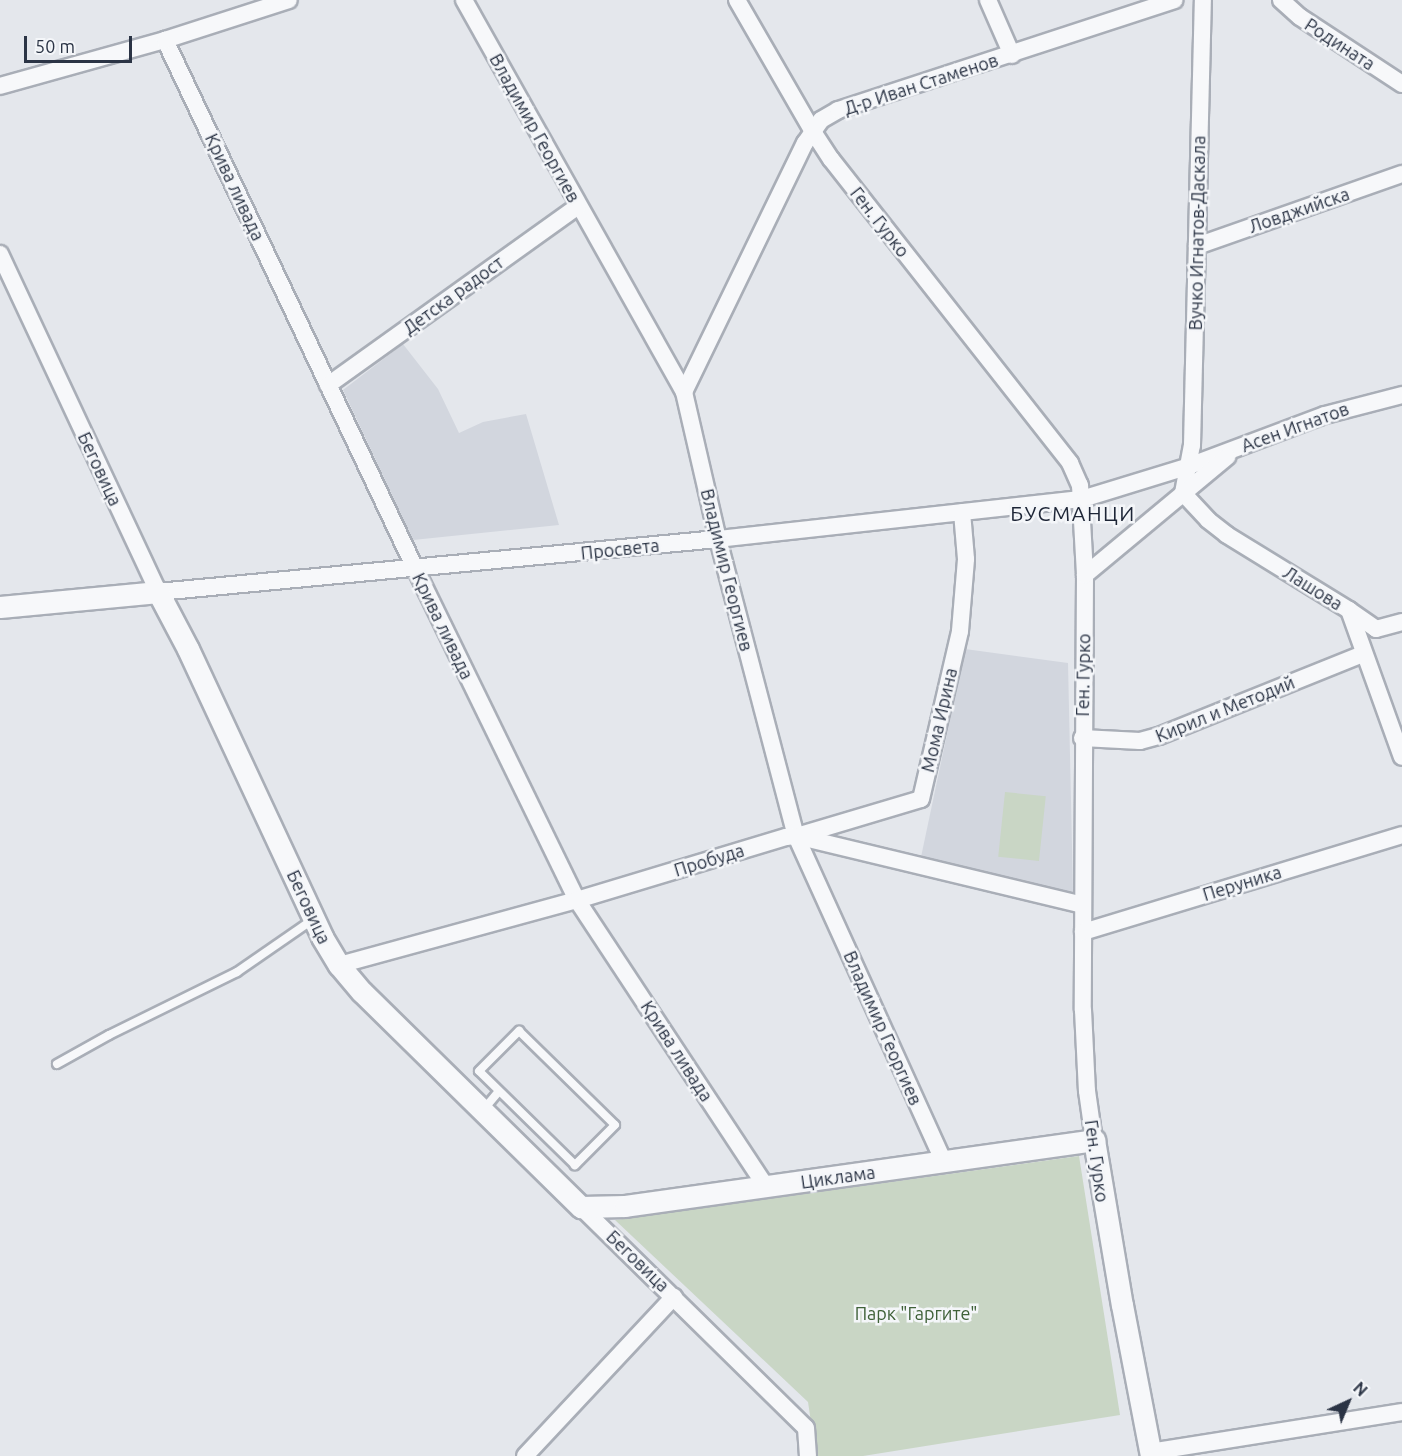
<!DOCTYPE html>
<html>
<head>
<meta charset="utf-8">
<style>
	body { margin:0 }
	#map { position:relative; width:1402px; height:1456px; overflow:hidden; background:#e4e7ec; font-family:Ubuntu,sans-serif }
	div>[style] { position:absolute }
	.built>* { inset:0; background:#d2d6de }
	.green>* { inset:0; background:#c9d6c5; transform-origin:0 0 }
	.roads { filter:drop-shadow(2px 0 #a9aeb7) drop-shadow(-2px 0 #a9aeb7) drop-shadow(0 2px #a9aeb7) drop-shadow(0 -2px #a9aeb7) }
	.service>* { height:8px; margin:-4px; padding:0 4px; transform-origin:4px; border-radius:4px; background:#f7f8fa }
	.minor>* { height:16px; margin:-8px; padding:0 8px; transform-origin:8px; border-radius:8px; background:#f7f8fa }
	.tertiary>* { height:21px; margin:-10.5px; padding:0 10.5px; transform-origin:10.5px; border-radius:10.5px; background:#f7f8fa }
	span { translate:-50% -50%; white-space:nowrap; text-align:center; line-height:1.15; -webkit-text-stroke:5px #f4f6f9; paint-order:stroke }
	.street-label { font-size:18px; color:#2b3445 }
	.park-label { font-size:18px; color:#3f6138 }
	.quarter-label { font-size:21px; color:#1d2536; letter-spacing:1.5px }
	.north { position:absolute; left:1318px; top:1372px; width:60px; height:60px; -webkit-text-stroke:4px #f4f6f9; paint-order:stroke; rotate:44deg; font-size:16px; font-weight:700; line-height:24px; text-align:center; color:#2b3445 }
	.north::after { content:''; display:block; margin:auto; width:21px; height:27px; background:#2b3445; clip-path:polygon(50% 0,100% 100%,50% 72%,0 100%) }
	.scale { position:absolute; left:24px; top:36px; width:108px; height:27px; box-sizing:border-box; border:3px solid #2b3445; border-top:0; padding-left:8px; font-size:18px; line-height:21px; white-space:nowrap; color:#2b3445; -webkit-text-stroke:4px #f4f6f9; paint-order:stroke }
</style>
</head>
<body>
<div id="map">
	<div class="built">
		<div style="clip-path:polygon(403px 344px,438px 389px,459px 433px,483px 422px,526px 414px,559px 525px,413px 540px,343px 390px)"></div>
		<div style="clip-path:polygon(965px 649px,1068px 663px,1073px 893px,921px 857px)"></div>
	</div>
	<div class="green">
		<div style="left:1005px;top:792px;width:41px;height:65px;rotate:6deg"></div>
		<div style="clip-path:polygon(1079px 1156px,1120px 1415px,863px 1456px,816px 1456px,808px 1402px,615px 1220px)"></div>
	</div>
	<div class="roads">
		<div class="service">
			<div style="left:519px;top:1031px;width:134px;rotate:44.4deg"></div>
			<div style="left:615px;top:1125px;width:57px;rotate:135deg"></div>
			<div style="left:575px;top:1165px;width:134px;rotate:-135.6deg"></div>
			<div style="left:479px;top:1071px;width:57px;rotate:-45deg"></div>
			<div style="left:57px;top:1064px;width:60px;rotate:-29.1deg"></div>
			<div style="left:109px;top:1035px;width:143px;rotate:-26.2deg"></div>
			<div style="left:237px;top:972px;width:91px;rotate:-34.7deg"></div>
			<div style="left:484px;top:1109px;width:23px;rotate:-50deg"></div>
		</div>
		<div class="minor">
			<div style="left:464px;top:0;width:450px;rotate:60.7deg"></div>
			<div style="left:684px;top:392px;width:151px;rotate:77deg"></div>
			<div style="left:718px;top:539px;width:307px;rotate:75.3deg"></div>
			<div style="left:796px;top:836px;width:358px;rotate:65.6deg"></div>
			<div style="left:737px;top:0;width:150px;rotate:60deg"></div>
			<div style="left:812px;top:130px;width:35px;rotate:57deg"></div>
			<div style="left:831px;top:159px;width:387px;rotate:51.8deg"></div>
			<div style="left:1070px;top:463px;width:24px;rotate:66deg"></div>
			<div style="left:1080px;top:485px;width:90px;rotate:86.8deg"></div>
			<div style="left:1085px;top:575px;width:435px;rotate:90.3deg"></div>
			<div style="left:1083px;top:1010px;width:81px;rotate:87.2deg"></div>
			<div style="left:1087px;top:1091px;width:49px;rotate:81.9deg"></div>
			<div style="left:988px;top:0;width:60px;rotate:66.4deg"></div>
			<div style="left:1281px;top:0;width:25px;rotate:42deg"></div>
			<div style="left:1300px;top:17px;width:122px;rotate:33.3deg"></div>
			<div style="left:165px;top:40px;width:582px;rotate:64.67deg"></div>
			<div style="left:414px;top:566px;width:372px;rotate:64deg"></div>
			<div style="left:577px;top:900px;width:344px;rotate:56.6deg"></div>
			<div style="left:0;top:86px;width:171px;rotate:-15.6deg"></div>
			<div style="left:165px;top:40px;width:130px;rotate:-17.9deg"></div>
			<div style="left:1197px;top:246px;width:217px;rotate:-19.4deg"></div>
			<div style="left:0;top:254px;width:373px;rotate:64.9deg"></div>
			<div style="left:158px;top:592px;width:563px;rotate:-5.41deg"></div>
			<div style="left:718px;top:539px;width:366px;rotate:-6.3deg"></div>
			<div style="left:1082px;top:499px;width:112px;rotate:-17.1deg"></div>
			<div style="left:1189px;top:466px;width:145px;rotate:-20.6deg"></div>
			<div style="left:1325px;top:415px;width:80px;rotate:-14.6deg"></div>
			<div style="left:328px;top:385px;width:307px;rotate:-35.6deg"></div>
			<div style="left:684px;top:392px;width:277px;rotate:-64.1deg"></div>
			<div style="left:805px;top:143px;width:28px;rotate:-55deg"></div>
			<div style="left:821px;top:120px;width:20px;rotate:-30deg"></div>
			<div style="left:838px;top:110px;width:354px;rotate:-18.1deg"></div>
			<div style="left:1183px;top:493px;width:49px;rotate:-79.4deg"></div>
			<div style="left:1192px;top:445px;width:445px;rotate:-88.6deg"></div>
			<div style="left:1183px;top:493px;width:37px;rotate:47deg"></div>
			<div style="left:1208px;top:520px;width:24px;rotate:38deg"></div>
			<div style="left:1227px;top:535px;width:143px;rotate:31.6deg"></div>
			<div style="left:1349px;top:610px;width:156px;rotate:70.2deg"></div>
			<div style="left:1085px;top:575px;width:185px;rotate:-39.7deg"></div>
			<div style="left:1349px;top:610px;width:33px;rotate:35deg"></div>
			<div style="left:1376px;top:629px;width:27px;rotate:-15deg"></div>
			<div style="left:1082px;top:738px;width:58px;rotate:3deg"></div>
			<div style="left:1140px;top:741px;width:20px;rotate:-15deg"></div>
			<div style="left:1159px;top:736px;width:220px;rotate:-21.9deg"></div>
			<div style="left:797px;top:836px;width:129px;rotate:-16.6deg"></div>
			<div style="left:921px;top:799px;width:172px;rotate:-76.9deg"></div>
			<div style="left:960px;top:631px;width:72px;rotate:-85.2deg"></div>
			<div style="left:966px;top:559px;width:47px;rotate:-94.9deg"></div>
			<div style="left:1083px;top:932px;width:333px;rotate:-16.9deg"></div>
			<div style="left:339px;top:965px;width:247px;rotate:-15.3deg"></div>
			<div style="left:577px;top:900px;width:218px;rotate:-16.8deg"></div>
			<div style="left:786px;top:837px;width:10px;rotate:-6deg"></div>
			<div style="left:796px;top:836px;width:295px;rotate:13.5deg"></div>
			<div style="left:581px;top:1207px;width:315px;rotate:44.5deg"></div>
			<div style="left:806px;top:1428px;width:28px;rotate:86deg"></div>
			<div style="left:1150px;top:1452px;width:255px;rotate:-9deg"></div>
			<div style="left:525px;top:1456px;width:218px;rotate:-46.9deg"></div>
		</div>
		<div class="tertiary">
			<div style="left:0;top:607px;width:159px;rotate:-5.4deg"></div>
			<div style="left:158px;top:592px;width:64px;rotate:62.2deg"></div>
			<div style="left:188px;top:649px;width:318px;rotate:65deg"></div>
			<div style="left:322px;top:937px;width:33px;rotate:59deg"></div>
			<div style="left:339px;top:965px;width:35px;rotate:50deg"></div>
			<div style="left:362px;top:992px;width:307px;rotate:44.5deg"></div>
			<div style="left:581px;top:1207px;width:44px;rotate:-1.3deg"></div>
			<div style="left:625px;top:1206px;width:474px;rotate:-8deg"></div>
			<div style="left:1094px;top:1140px;width:167px;rotate:80.4deg"></div>
			<div style="left:1122px;top:1305px;width:154px;rotate:79.1deg"></div>
		</div>
	</div>
	<div class="street-label">
		<span style="left:1340px;top:44px;rotate:33deg">Родината</span>
		<span style="left:921px;top:84px;rotate:-18deg">Д-р Иван Стаменов</span>
		<span style="left:535px;top:128px;rotate:61deg">Владимир Георгиев</span>
		<span style="left:235px;top:187px;rotate:65deg">Крива ливада</span>
		<span style="left:1299px;top:210px;rotate:-19deg">Ловджийска</span>
		<span style="left:880px;top:222px;rotate:52deg">Ген. Гурко</span>
		<span style="left:1197px;top:233px;rotate:-89deg">Вучко Игнатов-Даскала</span>
		<span style="left:453px;top:295px;rotate:-36deg">Детска радост</span>
		<span style="left:1295px;top:427px;rotate:-20deg">Асен Игнатов</span>
		<span style="left:100px;top:469px;rotate:65deg">Беговица</span>
		<span style="left:620px;top:549px;rotate:-6deg">Просвета</span>
		<span style="left:727px;top:570px;rotate:76deg">Владимир Георгиев</span>
		<span style="left:1313px;top:588px;rotate:32deg">Лашова</span>
		<span style="left:443px;top:626px;rotate:64deg">Крива ливада</span>
		<span style="left:1083px;top:675px;rotate:-89deg">Ген. Гурко</span>
		<span style="left:1225px;top:709px;rotate:-22deg">Кирил и Методий</span>
		<span style="left:939px;top:720px;rotate:-77deg">Мома Ирина</span>
		<span style="left:709px;top:860px;rotate:-17deg">Пробуда</span>
		<span style="left:1242px;top:883px;rotate:-17deg">Перуника</span>
		<span style="left:309px;top:907px;rotate:65deg">Беговица</span>
		<span style="left:883px;top:1028px;rotate:66deg">Владимир Георгиев</span>
		<span style="left:677px;top:1051px;rotate:57deg">Крива ливада</span>
		<span style="left:1097px;top:1161px;rotate:82deg">Ген. Гурко</span>
		<span style="left:838px;top:1177px;rotate:-8deg">Циклама</span>
		<span style="left:638px;top:1261px;rotate:44deg">Беговица</span>
	</div>
	<div class="park-label">
		<span style="left:916px;top:1313px">Парк "Гаргите"</span>
	</div>
	<div class="quarter-label">
		<span style="left:1073px;top:513px">БУСМАНЦИ</span>
	</div>
	<div class="north">N</div>
	<div class="scale">50 m</div>
</div>
</body>
</html>
